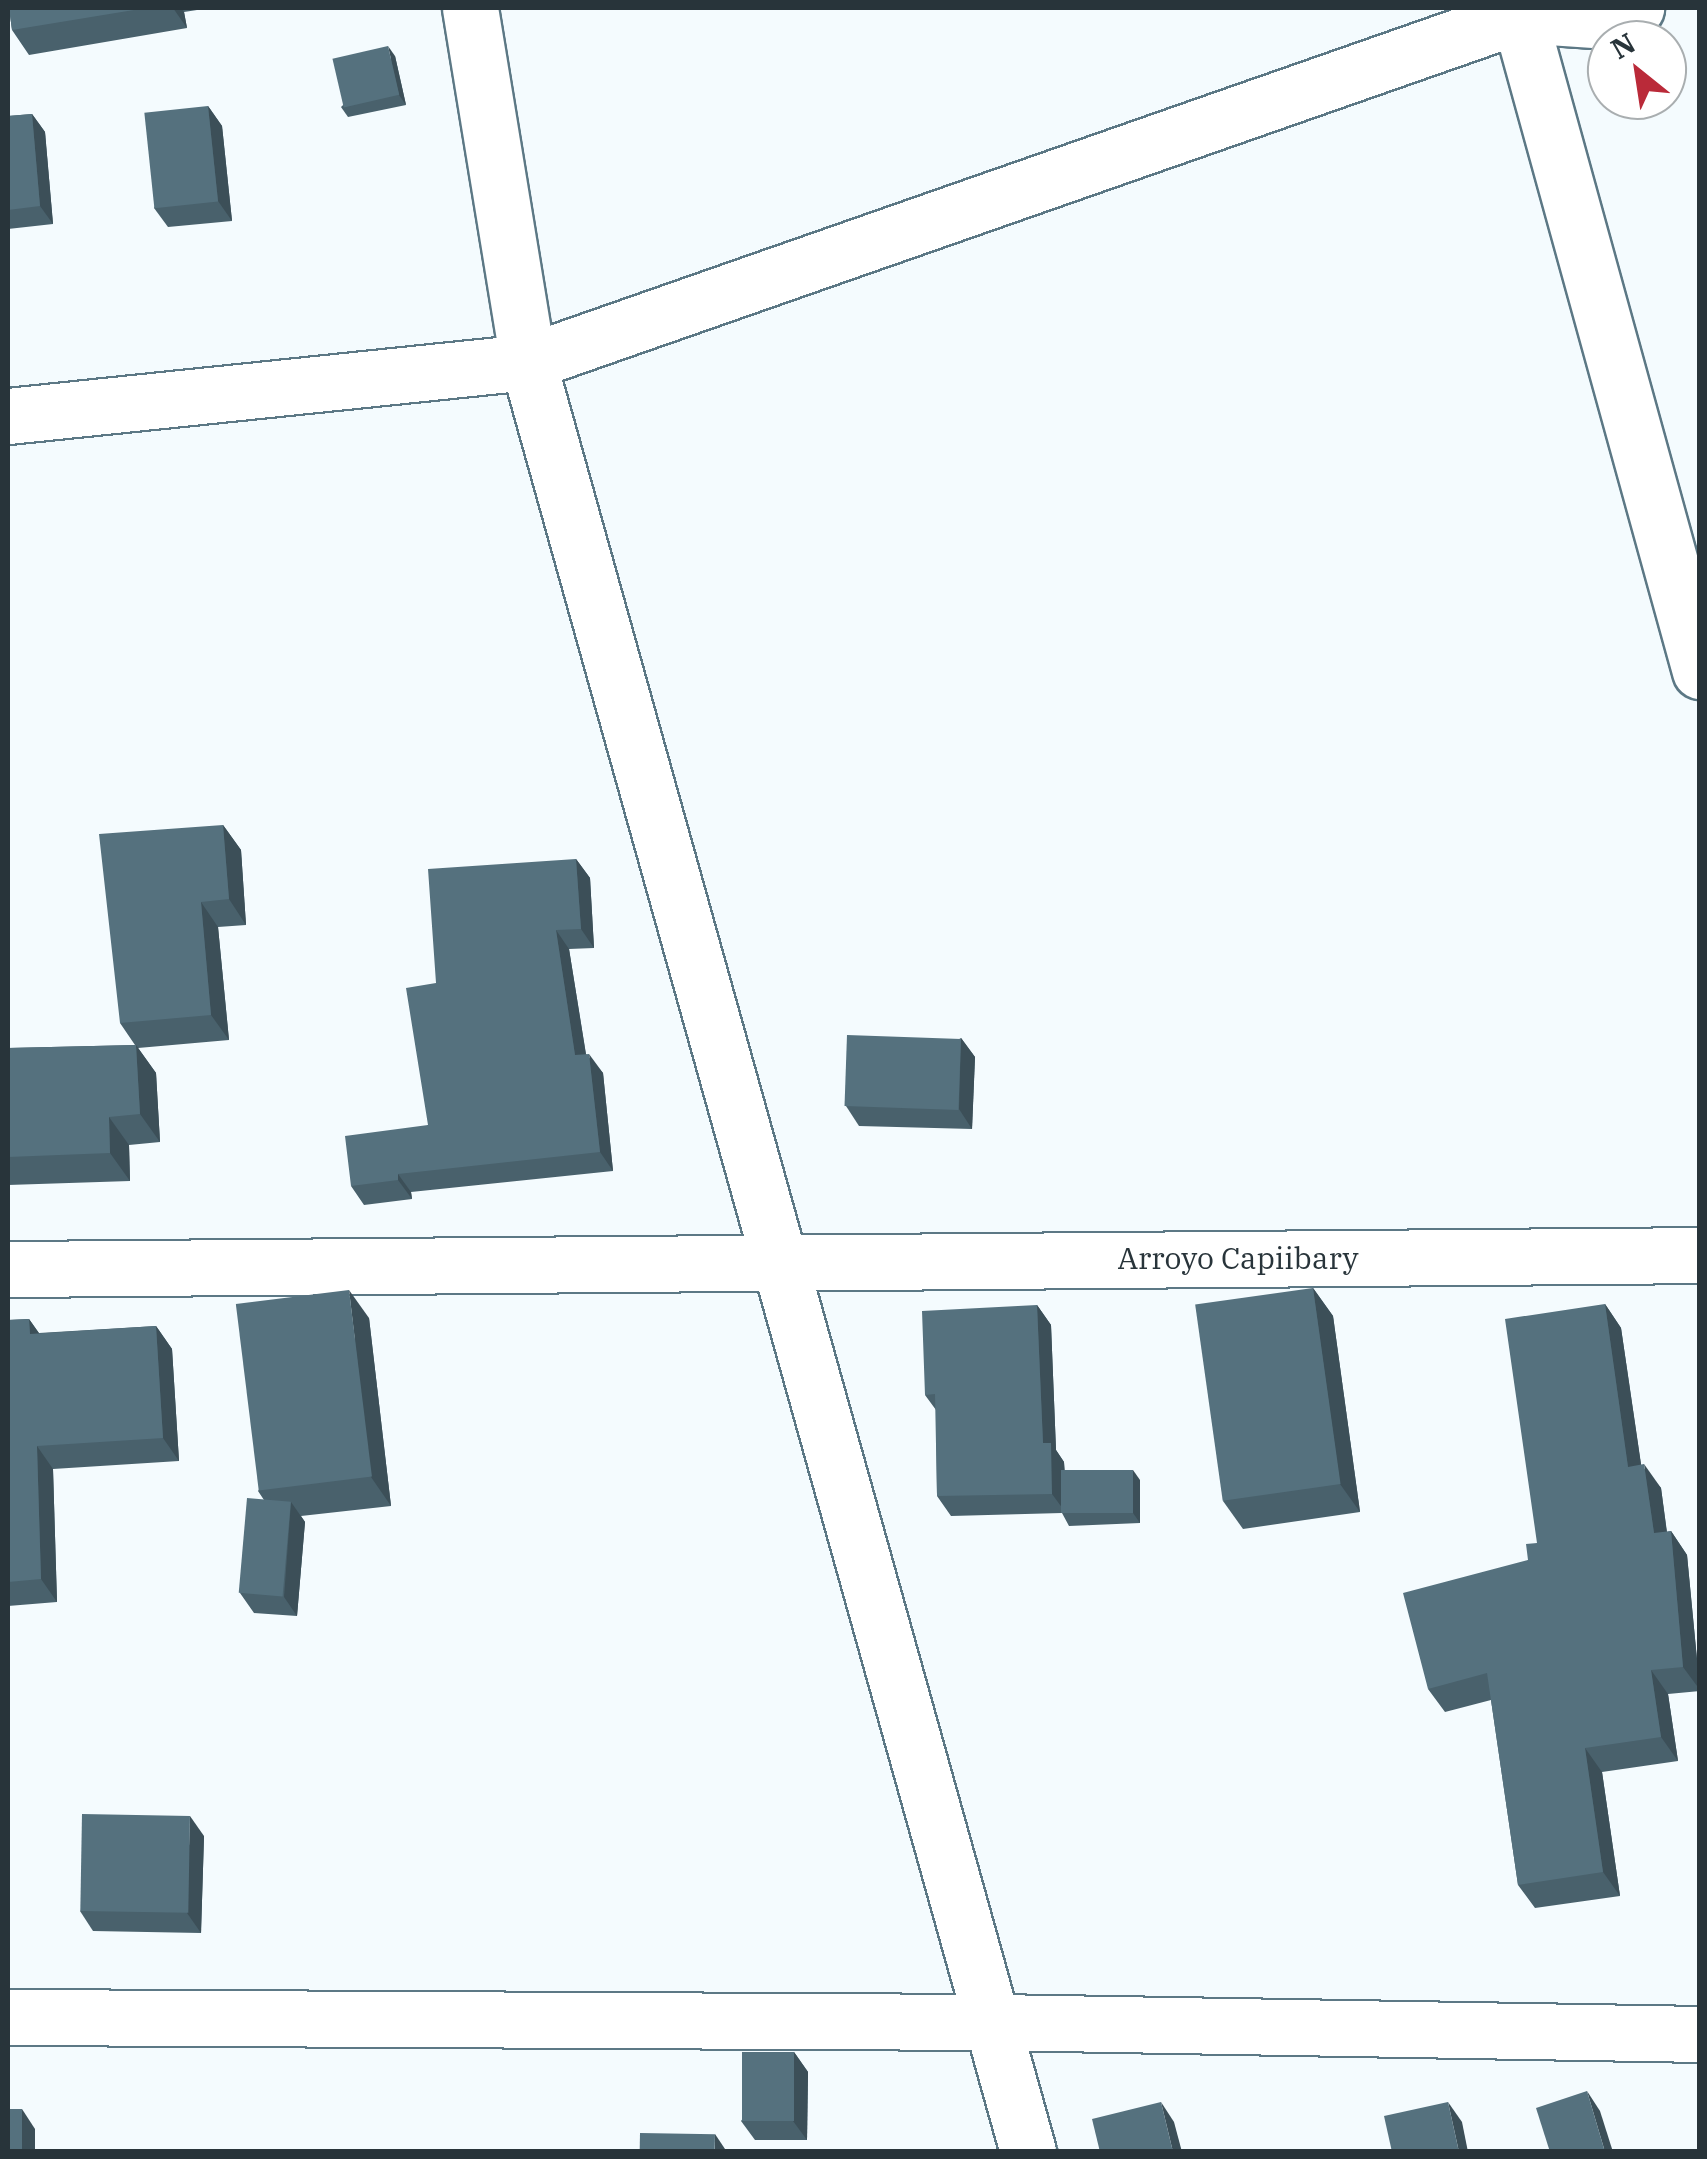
<!DOCTYPE html>
<html>
<head>
<meta charset="utf-8">
<style>
	body { margin:0 }
	#map { position:relative; width:1707px; height:2159px; overflow:hidden; background:#f4fbfe; font-family:"IBM Plex Serif",serif }
	div>[style] { position:absolute }
	.roads { filter:drop-shadow(2px 0 #5c7885) drop-shadow(-2px 0 #5c7885) drop-shadow(0 2px #5c7885) drop-shadow(0 -2px #5c7885) }
	.minor>* { height:55px; margin:-27.5px; padding:0 27.5px; transform-origin:27.5px; border-radius:27.5px; background:#fff }
	.wall>* { inset:0; background:#49616c }
	.shaded-wall>* { inset:0; background:#3c4f58 }
	.building>* { inset:0; background:#55717e; transform-origin:0 0 }
	span { translate:-50% -50%; white-space:nowrap; text-align:center; line-height:1.15; -webkit-text-stroke:10px #fff; paint-order:stroke }
	.street-label { font-size:30px; color:#28343a }
	.frame { position:absolute; inset:0; border:10px solid #28343a; pointer-events:none }
	.north { position:absolute; left:1587px; top:20px; width:100px; height:100px; box-sizing:border-box; background:#fff; border:2px solid #a9aeb0; border-radius:50%; rotate:330deg; font-size:28px; font-weight:700; line-height:40px; text-align:center; color:#28343a }
	.north::after { content:''; display:block; margin:auto; width:35px; height:45px; background:#ba2a39; clip-path:polygon(50% 0,100% 100%,50% 72%,0 100%) }
</style>
</head>
<body>
<div id="map">
	<div class="roads">
		<div class="minor">
			<div style="left:470px;top:8px;width:359px;rotate:80.7deg"></div>
			<div style="left:528px;top:362px;width:1859px;rotate:74.39deg"></div>
			<div style="left:1517px;top:8px;width:688px;rotate:74.57deg"></div>
			<div style="left:1527px;top:8px;width:10px;rotate:135deg"></div>
			<div style="left:1520px;top:15px;width:85px;rotate:4deg"></div>
			<div style="left:1605px;top:21px;width:34px;rotate:-23deg"></div>
			<div style="left:8px;top:416px;width:523px;rotate:-5.93deg"></div>
			<div style="left:528px;top:362px;width:1051px;rotate:-19.28deg"></div>
			<div style="left:8px;top:1269px;width:1692px;rotate:-0.47deg"></div>
			<div style="left:8px;top:2017px;width:986px;rotate:0.29deg"></div>
			<div style="left:994px;top:2022px;width:706px;rotate:0.97deg"></div>
		</div>
	</div>
	<div class="wall">
		<div style="clip-path:polygon(9px 8px,210px 8px,184px 12px,187px 28px,29px 55px,12px 30px)"></div>
		<div style="clip-path:polygon(395px 56px,406px 105px,348px 117px,341px 107px)"></div>
		<div style="clip-path:polygon(208px 106px,222px 126px,232px 221px,168px 227px,154px 208px)"></div>
		<div style="clip-path:polygon(32px 114px,45px 132px,53px 224px,8px 229px,8px 116px)"></div>
		<div style="clip-path:polygon(223px 825px,241px 850px,246px 925px,218px 927px,229px 1040px,138px 1048px,156px 1073px,160px 1142px,129px 1145px,130px 1181px,8px 1185px,8px 1048px,135px 1045px,120px 1023px)"></div>
		<div style="clip-path:polygon(576px 859px,590px 878px,594px 948px,569px 949px,586px 1054px,603px 1073px,613px 1171px,411px 1192px,412px 1199px,364px 1205px,351px 1186px,428px 1125px,436px 983px)"></div>
		<div style="clip-path:polygon(961px 1038px,975px 1057px,972px 1129px,859px 1126px,846px 1106px)"></div>
		<div style="clip-path:polygon(1313px 1288px,1333px 1316px,1360px 1512px,1243px 1529px,1223px 1501px)"></div>
		<div style="clip-path:polygon(1605px 1304px,1621px 1328px,1641px 1465px,1661px 1488px,1667px 1532px,1671px 1531px,1687px 1555px,1700px 1691px,1668px 1694px,1678px 1761px,1602px 1772px,1620px 1896px,1535px 1908px,1518px 1885px,1491px 1700px,1445px 1712px,1428px 1689px,1528px 1560px,1537px 1543px)"></div>
		<div style="clip-path:polygon(1037px 1305px,1051px 1325px,1056px 1450px,1064px 1462px,1065px 1473px,1140px 1480px,1140px 1523px,1069px 1526px,1062px 1513px,951px 1516px,937px 1496px,936px 1410px,925px 1395px)"></div>
		<div style="clip-path:polygon(369px 1318px,391px 1506px,301px 1516px,305px 1522px,297px 1616px,254px 1613px,240px 1593px,264px 1500px,258px 1491px)"></div>
		<div style="clip-path:polygon(29px 1319px,39px 1333px,156px 1326px,172px 1349px,179px 1461px,53px 1469px,57px 1602px,8px 1606px,8px 1320px)"></div>
		<div style="clip-path:polygon(204px 1836px,201px 1933px,93px 1931px,80px 1911px)"></div>
		<div style="clip-path:polygon(794px 2052px,808px 2072px,807px 2140px,755px 2140px,741px 2121px)"></div>
	</div>
	<div class="shaded-wall">
		<div style="clip-path:polygon(173px 8px,182px 8px,184px 12px,187px 28px)"></div>
		<div style="clip-path:polygon(388px 46px,395px 56px,406px 105px,399px 95px)"></div>
		<div style="clip-path:polygon(208px 106px,222px 126px,232px 221px,218px 201px)"></div>
		<div style="clip-path:polygon(32px 114px,45px 132px,53px 224px,40px 206px)"></div>
		<div style="clip-path:polygon(223px 825px,241px 850px,246px 925px,229px 899px)"></div>
		<div style="clip-path:polygon(576px 859px,590px 878px,594px 948px,581px 929px)"></div>
		<div style="clip-path:polygon(201px 902px,218px 927px,229px 1040px,211px 1015px)"></div>
		<div style="clip-path:polygon(556px 930px,569px 949px,589px 1074px,575px 1055px)"></div>
		<div style="clip-path:polygon(961px 1038px,975px 1057px,972px 1129px,959px 1109px)"></div>
		<div style="clip-path:polygon(136px 1045px,156px 1073px,160px 1142px,140px 1114px)"></div>
		<div style="clip-path:polygon(589px 1054px,603px 1073px,613px 1171px,600px 1152px)"></div>
		<div style="clip-path:polygon(109px 1117px,129px 1145px,130px 1181px,110px 1153px)"></div>
		<div style="clip-path:polygon(398px 1174px,411px 1192px,412px 1199px,398px 1180px)"></div>
		<div style="clip-path:polygon(1313px 1288px,1333px 1316px,1360px 1512px,1340px 1484px)"></div>
		<div style="clip-path:polygon(349px 1290px,369px 1318px,391px 1506px,371px 1477px)"></div>
		<div style="clip-path:polygon(1605px 1304px,1621px 1328px,1645px 1491px,1628px 1467px)"></div>
		<div style="clip-path:polygon(1037px 1305px,1051px 1325px,1056px 1450px,1064px 1462px,1066px 1513px,1052px 1494px,1043px 1443px)"></div>
		<div style="clip-path:polygon(29px 1319px,45px 1342px,30px 1334px)"></div>
		<div style="clip-path:polygon(156px 1326px,172px 1349px,179px 1461px,163px 1438px)"></div>
		<div style="clip-path:polygon(37px 1446px,53px 1469px,57px 1602px,41px 1579px)"></div>
		<div style="clip-path:polygon(1644px 1464px,1661px 1488px,1670px 1557px,1654px 1533px)"></div>
		<div style="clip-path:polygon(1133px 1470px,1140px 1480px,1140px 1523px,1133px 1513px)"></div>
		<div style="clip-path:polygon(291px 1502px,305px 1522px,297px 1616px,284px 1597px)"></div>
		<div style="clip-path:polygon(1671px 1531px,1687px 1555px,1700px 1690px,1683px 1667px)"></div>
		<div style="clip-path:polygon(1651px 1670px,1668px 1694px,1678px 1761px,1661px 1737px)"></div>
		<div style="clip-path:polygon(1585px 1748px,1602px 1772px,1620px 1896px,1603px 1872px)"></div>
		<div style="clip-path:polygon(190px 1816px,204px 1836px,201px 1933px,187px 1913px)"></div>
		<div style="clip-path:polygon(794px 2052px,808px 2072px,807px 2140px,793px 2121px)"></div>
		<div style="clip-path:polygon(1587px 2091px,1600px 2111px,1613px 2152px,1605px 2152px)"></div>
		<div style="clip-path:polygon(1161px 2102px,1174px 2122px,1182px 2152px,1173px 2152px)"></div>
		<div style="clip-path:polygon(1448px 2102px,1462px 2122px,1468px 2152px,1459px 2152px)"></div>
		<div style="clip-path:polygon(22px 2109px,35px 2129px,35px 2152px,21px 2152px)"></div>
		<div style="clip-path:polygon(715px 2134px,727px 2152px,715px 2152px)"></div>
	</div>
	<div class="building">
		<div style="clip-path:polygon(9px 8px,146px 8px,12px 30px)"></div>
		<div style="left:388px;top:46px;width:50px;height:57px;rotate:77deg"></div>
		<div style="left:208px;top:106px;width:96px;height:64px;rotate:84deg"></div>
		<div style="clip-path:polygon(32px 114px,40px 206px,8px 210px,8px 116px)"></div>
		<div style="clip-path:polygon(223px 825px,229px 899px,201px 902px,211px 1015px,120px 1023px,99px 834px)"></div>
		<div style="clip-path:polygon(576px 859px,581px 929px,556px 930px,575px 1055px,589px 1054px,600px 1152px,398px 1174px,398px 1180px,351px 1186px,345px 1136px,428px 1125px,406px 988px,436px 983px,428px 869px)"></div>
		<div style="left:847px;top:1035px;width:114px;height:71px;rotate:2deg"></div>
		<div style="clip-path:polygon(136px 1045px,140px 1114px,109px 1117px,110px 1153px,8px 1157px,8px 1048px)"></div>
		<div style="left:1313px;top:1288px;width:198px;height:119px;rotate:82deg"></div>
		<div style="left:349px;top:1290px;width:188px;height:114px;rotate:83deg"></div>
		<div style="clip-path:polygon(1605px 1304px,1628px 1467px,1644px 1464px,1654px 1533px,1671px 1531px,1683px 1667px,1651px 1670px,1661px 1737px,1585px 1748px,1603px 1872px,1518px 1885px,1487px 1673px,1428px 1689px,1403px 1593px,1528px 1560px,1526px 1544px,1537px 1543px,1505px 1319px)"></div>
		<div style="clip-path:polygon(1037px 1305px,1043px 1443px,1051px 1443px,1052px 1494px,937px 1496px,935px 1394px,925px 1395px,922px 1311px)"></div>
		<div style="clip-path:polygon(29px 1319px,30px 1334px,156px 1326px,163px 1438px,37px 1446px,41px 1579px,8px 1582px,8px 1320px)"></div>
		<div style="left:1133px;top:1470px;width:43px;height:72px;rotate:90deg"></div>
		<div style="left:247px;top:1498px;width:44px;height:95px;rotate:5deg"></div>
		<div style="left:82px;top:1814px;width:108px;height:97px;rotate:1deg"></div>
		<div style="left:742px;top:2052px;width:52px;height:69px"></div>
		<div style="clip-path:polygon(1587px 2091px,1605px 2152px,1550px 2152px,1536px 2108px)"></div>
		<div style="clip-path:polygon(1161px 2102px,1173px 2152px,1100px 2152px,1092px 2119px)"></div>
		<div style="clip-path:polygon(1448px 2102px,1459px 2152px,1392px 2152px,1384px 2116px)"></div>
		<div style="left:8px;top:2109px;width:14px;height:43px"></div>
		<div style="left:640px;top:2133px;width:75px;height:19px;rotate:1deg"></div>
	</div>
	<div class="street-label">
		<span style="left:1238px;top:1258px">Arroyo Capiibary</span>
	</div>
	<div class="frame"></div>
	<div class="north">N</div>
</div>
</body>
</html>
